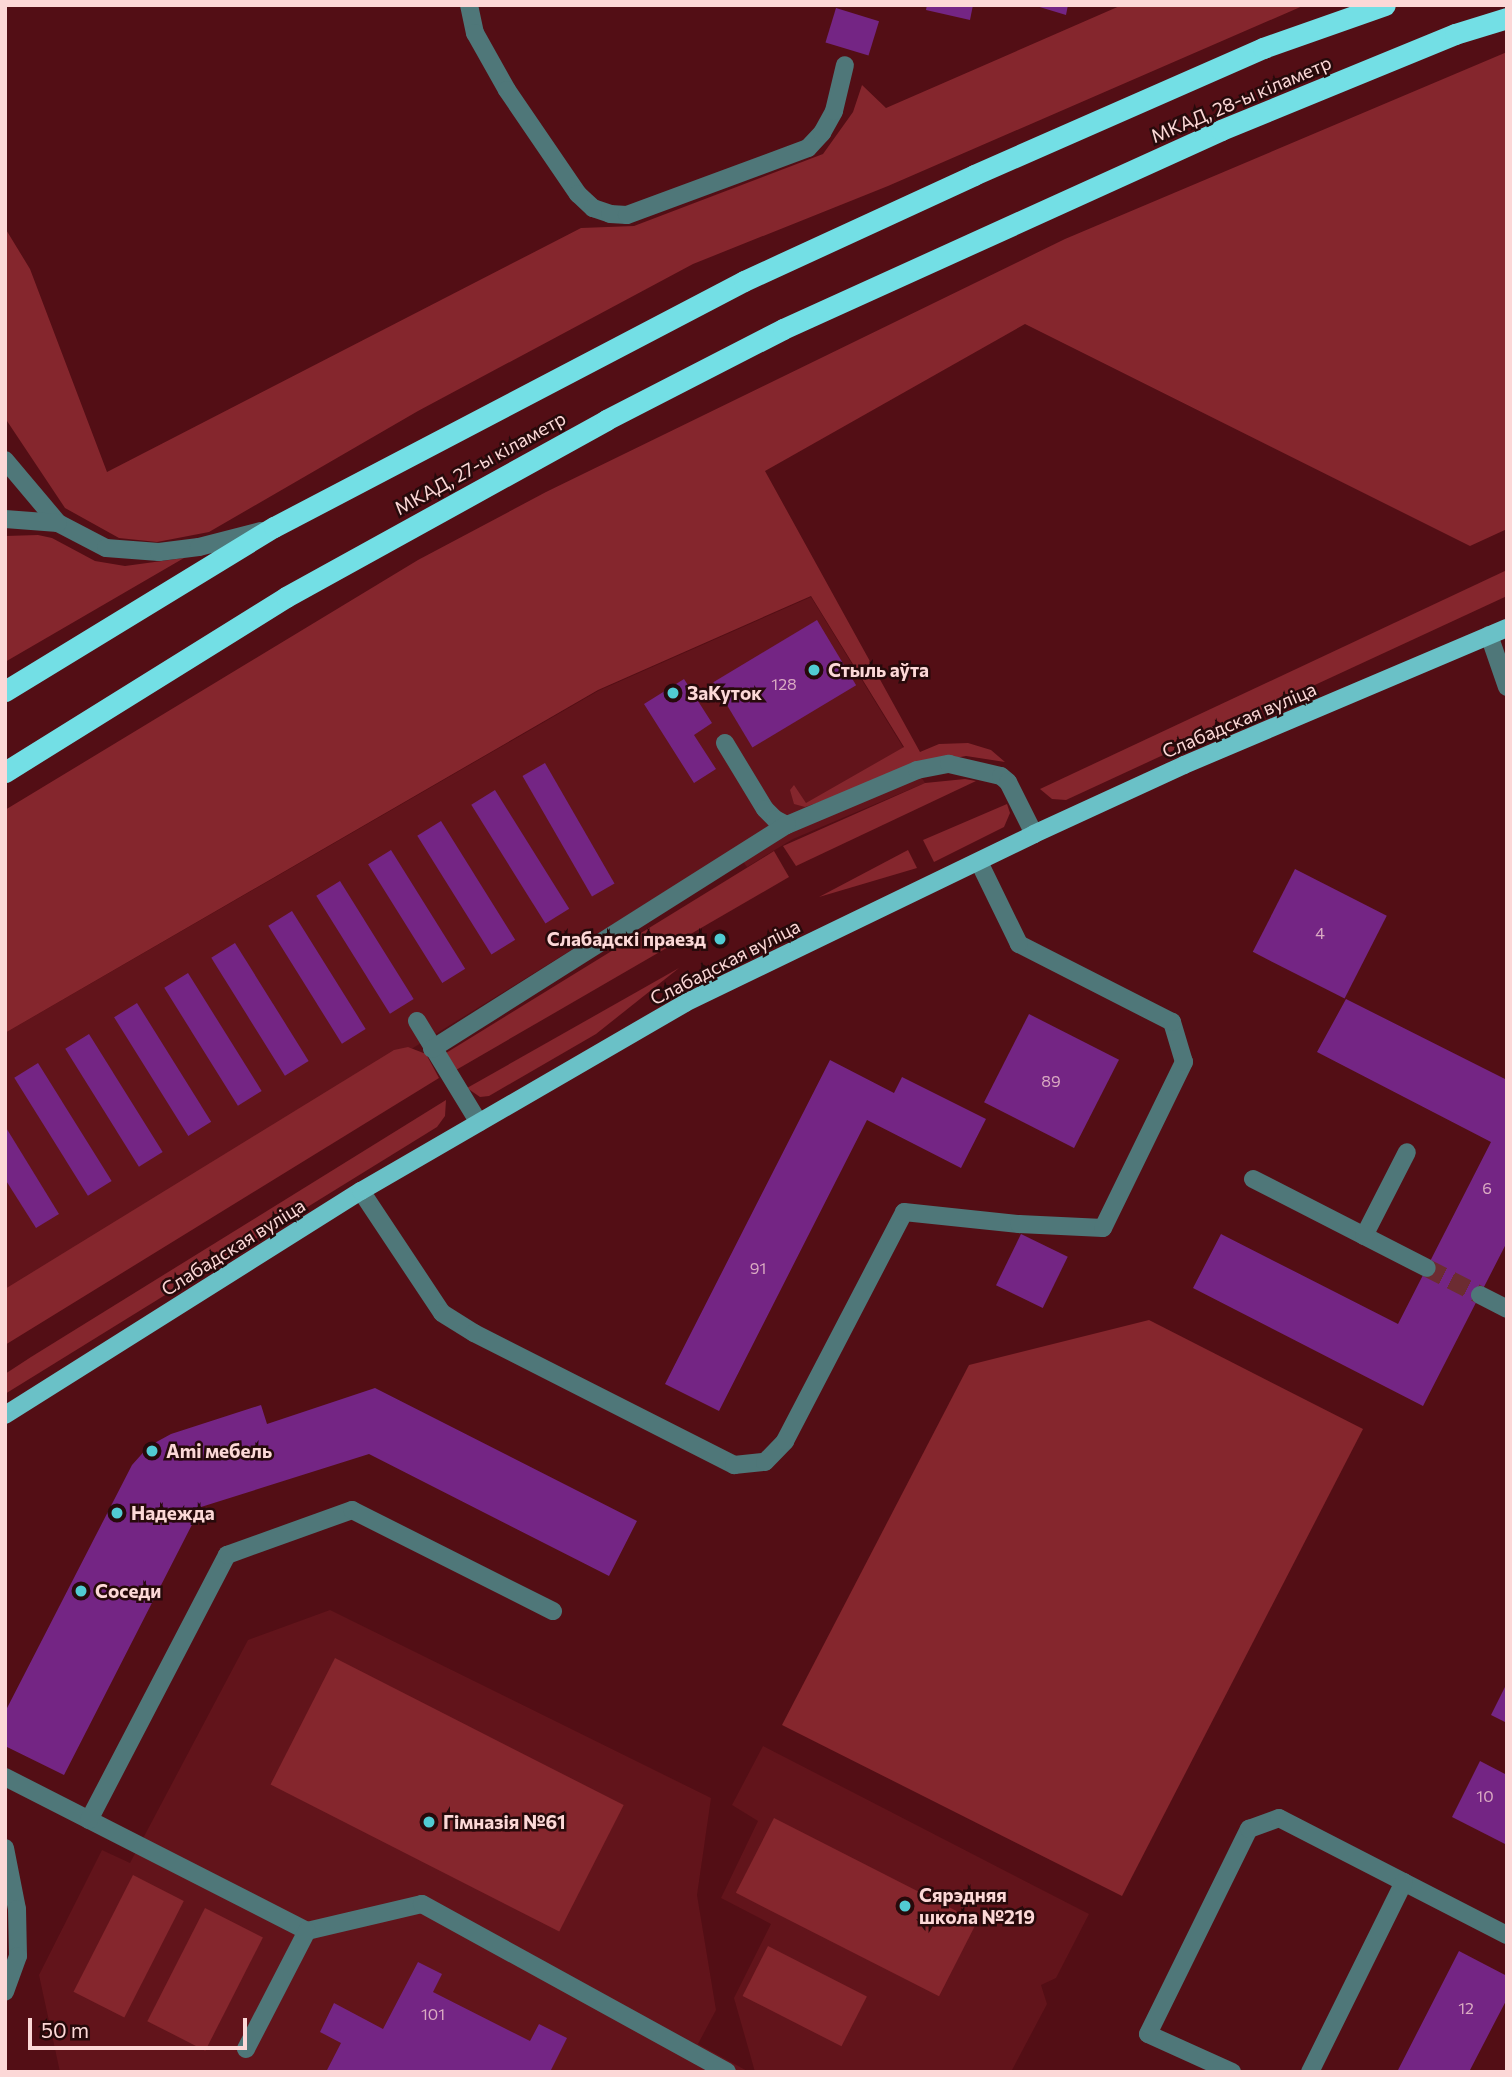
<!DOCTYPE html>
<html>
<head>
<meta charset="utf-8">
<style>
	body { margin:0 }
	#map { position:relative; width:1512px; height:2077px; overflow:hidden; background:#530e15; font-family:Commissioner,sans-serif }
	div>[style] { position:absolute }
	.built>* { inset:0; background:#62141b }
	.green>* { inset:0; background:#85262d; transform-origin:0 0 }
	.building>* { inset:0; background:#742584; transform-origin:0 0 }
	.minor-tunnel>* { height:18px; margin-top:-9px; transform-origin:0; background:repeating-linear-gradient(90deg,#6c2c32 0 18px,transparent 0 27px) }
	.minor>* { height:18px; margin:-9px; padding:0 9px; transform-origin:9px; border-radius:9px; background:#4f7779 }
	.major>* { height:18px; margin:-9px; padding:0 9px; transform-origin:9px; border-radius:9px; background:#6ac1c7 }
	.highway>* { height:21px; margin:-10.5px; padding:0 10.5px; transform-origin:10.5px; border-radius:10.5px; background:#73dfe5 }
	.dots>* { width:19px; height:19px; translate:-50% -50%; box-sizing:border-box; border:4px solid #270a0b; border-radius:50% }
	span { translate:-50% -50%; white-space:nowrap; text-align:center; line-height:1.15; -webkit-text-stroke:5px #270a0b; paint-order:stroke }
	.number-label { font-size:16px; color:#daabc2 }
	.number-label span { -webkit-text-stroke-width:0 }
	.street-label { font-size:19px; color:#fcd8d7 }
	.poi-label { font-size:19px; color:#fcd8d7; font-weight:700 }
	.left { translate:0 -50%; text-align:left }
	.right { translate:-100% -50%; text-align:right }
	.frame { position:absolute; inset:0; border:7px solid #fcd8d7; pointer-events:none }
	.scale { position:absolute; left:28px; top:2018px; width:219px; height:32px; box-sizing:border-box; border:4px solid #fcd8d7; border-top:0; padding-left:9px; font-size:21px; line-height:24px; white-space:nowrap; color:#fcd8d7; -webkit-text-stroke:5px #270a0b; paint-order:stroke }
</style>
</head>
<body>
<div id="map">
	<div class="built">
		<div style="clip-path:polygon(811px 597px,925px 783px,793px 839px,747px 867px,734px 849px,5px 1301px,5px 1033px,598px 691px)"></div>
		<div style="clip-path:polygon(330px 1610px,711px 1798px,697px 1895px,716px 2010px,698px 2044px,749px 2072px,60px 2072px,39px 1975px,102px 1850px,130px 1863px,248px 1640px)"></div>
		<div style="clip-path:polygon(763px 1746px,1089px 1914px,1056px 1978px,1041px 1985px,1047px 2004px,1011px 2072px,755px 2072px,734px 1998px,771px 1924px,721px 1898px,758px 1821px,732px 1805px)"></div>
	</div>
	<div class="green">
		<div style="clip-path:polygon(1122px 5px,1305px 5px,888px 186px,693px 264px,418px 411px,209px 532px,157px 542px,119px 538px,65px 508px,5px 418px,5px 228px,30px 269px,107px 472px,581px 228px,634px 226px,823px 154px,853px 112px,862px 85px,886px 108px)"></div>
		<div style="clip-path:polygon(1507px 52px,1507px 529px,1470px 546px,1025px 324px,765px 471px,920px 752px,939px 744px,968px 743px,991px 750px,1005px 762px,966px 756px,939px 761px,805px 807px,794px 804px,790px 790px,794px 785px,806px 803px,904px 747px,811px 596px,598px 690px,5px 1033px,5px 810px,418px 560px,546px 492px,1065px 239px)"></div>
		<div style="clip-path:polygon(38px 535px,52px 538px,95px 561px,125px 566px,184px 558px,5px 662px,5px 536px)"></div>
		<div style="clip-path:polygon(1507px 570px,1507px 596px,1066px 800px,1052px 799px,1040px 789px)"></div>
		<div style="clip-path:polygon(965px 779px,976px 781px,796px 866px,783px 846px,925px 783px)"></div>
		<div style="clip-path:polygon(1007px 804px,1010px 813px,1004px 827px,934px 862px,923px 840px)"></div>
		<div style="clip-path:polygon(908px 850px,917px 868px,819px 897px)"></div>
		<div style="clip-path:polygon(774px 851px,789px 877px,456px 1070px,446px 1053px)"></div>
		<div style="clip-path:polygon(679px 968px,596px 1034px,489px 1096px,480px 1097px,467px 1088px)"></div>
		<div style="clip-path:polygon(408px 1047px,426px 1054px,439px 1078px,5px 1345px,5px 1289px,394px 1050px)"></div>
		<div style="clip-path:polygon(446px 1100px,445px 1116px,437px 1127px,5px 1394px,5px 1374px,31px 1357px)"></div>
		<div style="clip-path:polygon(1149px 1320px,1363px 1429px,1122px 1896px,782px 1725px,969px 1365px)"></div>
		<div style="left:335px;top:1658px;width:324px;height:142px;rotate:27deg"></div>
		<div style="left:774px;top:1818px;width:228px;height:84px;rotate:27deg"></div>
		<div style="left:133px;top:1875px;width:57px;height:131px;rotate:27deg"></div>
		<div style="left:205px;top:1908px;width:65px;height:127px;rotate:27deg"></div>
		<div style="left:768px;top:1946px;width:111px;height:56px;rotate:27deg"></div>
	</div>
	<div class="building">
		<div style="clip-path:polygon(927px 5px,973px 5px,970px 20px,926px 10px)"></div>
		<div style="clip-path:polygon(1033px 5px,1068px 5px,1066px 15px)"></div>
		<div style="left:836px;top:8px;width:45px;height:36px;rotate:17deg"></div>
		<div style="left:817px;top:620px;width:76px;height:121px;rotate:59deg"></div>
		<div style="clip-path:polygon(684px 679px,712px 723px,694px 735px,716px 769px,694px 783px,644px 704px)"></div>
		<div style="left:545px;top:763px;width:139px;height:26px;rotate:60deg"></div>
		<div style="left:495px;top:790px;width:140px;height:28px;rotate:58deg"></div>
		<div style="left:441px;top:821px;width:140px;height:28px;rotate:58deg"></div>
		<div style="left:391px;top:850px;width:140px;height:27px;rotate:58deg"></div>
		<div style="left:1295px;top:869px;width:103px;height:93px;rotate:27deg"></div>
		<div style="left:340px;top:881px;width:139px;height:28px;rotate:58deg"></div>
		<div style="left:292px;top:911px;width:139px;height:28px;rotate:58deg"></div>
		<div style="left:235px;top:943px;width:139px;height:28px;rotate:58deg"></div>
		<div style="left:188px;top:973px;width:139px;height:28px;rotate:58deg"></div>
		<div style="clip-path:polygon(1346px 999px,1507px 1080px,1507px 1242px,1423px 1406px,1193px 1288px,1221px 1234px,1398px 1324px,1491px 1142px,1317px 1052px)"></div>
		<div style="left:137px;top:1003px;width:140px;height:27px;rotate:58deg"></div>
		<div style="left:1029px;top:1014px;width:101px;height:99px;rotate:27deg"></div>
		<div style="left:89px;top:1034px;width:139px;height:28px;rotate:58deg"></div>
		<div style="clip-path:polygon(830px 1060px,894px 1093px,902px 1077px,986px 1119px,961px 1168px,867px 1120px,719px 1411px,665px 1384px)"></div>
		<div style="left:38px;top:1063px;width:139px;height:28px;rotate:58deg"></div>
		<div style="clip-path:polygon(5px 1126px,59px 1214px,36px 1228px,5px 1179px)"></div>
		<div style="left:1021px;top:1234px;width:52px;height:57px;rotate:26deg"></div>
		<div style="clip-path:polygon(375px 1388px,637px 1521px,609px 1576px,369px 1454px,201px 1507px,64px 1775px,5px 1746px,5px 1712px,132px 1465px,149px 1446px,171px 1434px,261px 1405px,267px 1424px)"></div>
		<div style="clip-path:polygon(1507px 1683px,1507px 1723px,1491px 1715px)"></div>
		<div style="clip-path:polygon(1480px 1761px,1507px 1775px,1507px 1845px,1452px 1817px)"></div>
		<div style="clip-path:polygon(1459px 1951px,1507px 1976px,1507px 1999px,1497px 2018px,1469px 2072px,1397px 2072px)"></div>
		<div style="clip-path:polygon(418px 1962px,442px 1974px,433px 1992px,530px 2041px,539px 2024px,567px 2038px,550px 2072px,326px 2072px,341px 2043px,320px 2032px,334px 2003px,383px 2029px)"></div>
	</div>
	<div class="minor-tunnel">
		<div style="left:1427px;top:1268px;width:59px;rotate:27deg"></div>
	</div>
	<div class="minor">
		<div style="left:469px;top:5px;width:29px;rotate:78deg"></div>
		<div style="left:475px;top:33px;width:65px;rotate:60.7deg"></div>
		<div style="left:507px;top:90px;width:126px;rotate:55.7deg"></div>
		<div style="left:578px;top:194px;width:21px;rotate:43deg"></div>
		<div style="left:593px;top:208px;width:18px;rotate:19deg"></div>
		<div style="left:610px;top:214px;width:17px;rotate:3deg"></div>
		<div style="left:627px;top:215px;width:193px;rotate:-20.3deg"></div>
		<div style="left:808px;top:148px;width:21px;rotate:-47deg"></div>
		<div style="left:822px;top:133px;width:25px;rotate:-61deg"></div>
		<div style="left:834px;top:111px;width:47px;rotate:-76.6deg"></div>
		<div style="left:5px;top:460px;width:82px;rotate:49.9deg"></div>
		<div style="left:58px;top:523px;width:54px;rotate:27.5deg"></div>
		<div style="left:106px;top:548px;width:53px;rotate:4.3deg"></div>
		<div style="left:159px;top:552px;width:40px;rotate:-7.1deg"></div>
		<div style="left:199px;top:547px;width:64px;rotate:-14.5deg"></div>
		<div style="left:5px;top:519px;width:53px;rotate:4.3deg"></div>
		<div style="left:1489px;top:635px;width:55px;rotate:70.9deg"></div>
		<div style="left:725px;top:743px;width:77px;rotate:58.8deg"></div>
		<div style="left:765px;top:809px;width:14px;rotate:45deg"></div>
		<div style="left:775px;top:819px;width:13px;rotate:27deg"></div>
		<div style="left:787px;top:825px;width:141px;rotate:-22.9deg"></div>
		<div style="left:917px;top:770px;width:33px;rotate:-11deg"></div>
		<div style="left:949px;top:764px;width:53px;rotate:13deg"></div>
		<div style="left:1001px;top:776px;width:9px;rotate:41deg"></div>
		<div style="left:1008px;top:782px;width:58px;rotate:63.4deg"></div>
		<div style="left:417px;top:1021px;width:119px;rotate:58.7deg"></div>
		<div style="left:432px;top:1049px;width:420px;rotate:-32.3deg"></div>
		<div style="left:1253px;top:1179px;width:195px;rotate:27.1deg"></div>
		<div style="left:361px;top:1191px;width:146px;rotate:56.4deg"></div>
		<div style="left:442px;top:1313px;width:38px;rotate:32deg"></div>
		<div style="left:474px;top:1333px;width:292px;rotate:26.9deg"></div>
		<div style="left:734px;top:1465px;width:31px;rotate:-6deg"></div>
		<div style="left:765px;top:1462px;width:29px;rotate:-46deg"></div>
		<div style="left:785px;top:1441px;width:258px;rotate:-62.5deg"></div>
		<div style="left:904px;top:1212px;width:116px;rotate:6deg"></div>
		<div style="left:1019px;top:1224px;width:84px;rotate:2.7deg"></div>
		<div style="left:1103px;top:1228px;width:185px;rotate:-64deg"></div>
		<div style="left:1184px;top:1062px;width:42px;rotate:-106.7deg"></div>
		<div style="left:1172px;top:1022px;width:172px;rotate:-153deg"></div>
		<div style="left:1019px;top:944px;width:91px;rotate:-116deg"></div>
		<div style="left:1364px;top:1236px;width:94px;rotate:-62.9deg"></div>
		<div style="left:1480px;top:1295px;width:30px;rotate:27deg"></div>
		<div style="left:5px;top:1777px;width:339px;rotate:27deg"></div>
		<div style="left:307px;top:1931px;width:118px;rotate:-13.2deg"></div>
		<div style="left:422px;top:1904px;width:348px;rotate:28.8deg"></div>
		<div style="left:89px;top:1820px;width:299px;rotate:-62.5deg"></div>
		<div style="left:227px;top:1555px;width:133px;rotate:-19.8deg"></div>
		<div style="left:352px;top:1510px;width:225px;rotate:26.7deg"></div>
		<div style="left:5px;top:1848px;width:62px;rotate:78.9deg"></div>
		<div style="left:17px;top:1909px;width:47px;rotate:88.8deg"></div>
		<div style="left:18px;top:1956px;width:38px;rotate:110deg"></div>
		<div style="left:246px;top:2049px;width:133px;rotate:-62.7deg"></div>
		<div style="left:1232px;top:2072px;width:92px;rotate:-155.7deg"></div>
		<div style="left:1148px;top:2034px;width:229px;rotate:-63.8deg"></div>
		<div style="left:1249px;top:1829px;width:32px;rotate:-20deg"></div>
		<div style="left:1279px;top:1818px;width:256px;rotate:27.2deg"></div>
		<div style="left:1310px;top:2072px;width:212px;rotate:-63.7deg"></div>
	</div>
	<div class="major">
		<div style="left:5px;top:1415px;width:421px;rotate:-32.2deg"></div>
		<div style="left:361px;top:1191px;width:375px;rotate:-30.1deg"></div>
		<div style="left:685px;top:1003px;width:388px;rotate:-25.8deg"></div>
		<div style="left:1034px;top:834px;width:165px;rotate:-24.7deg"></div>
		<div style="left:1184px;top:765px;width:351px;rotate:-23deg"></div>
	</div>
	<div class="highway">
		<div style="left:5px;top:691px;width:315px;rotate:-31.4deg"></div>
		<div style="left:274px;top:527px;width:530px;rotate:-27.63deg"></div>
		<div style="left:744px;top:281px;width:253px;rotate:-24.7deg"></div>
		<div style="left:974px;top:175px;width:316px;rotate:-23.7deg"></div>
		<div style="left:1263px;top:48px;width:129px;rotate:-19.4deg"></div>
		<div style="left:5px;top:772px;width:331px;rotate:-31.9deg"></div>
		<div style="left:286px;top:597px;width:366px;rotate:-28.9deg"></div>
		<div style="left:606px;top:420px;width:199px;rotate:-27.2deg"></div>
		<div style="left:783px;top:329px;width:481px;rotate:-24.4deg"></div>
		<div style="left:1221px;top:130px;width:253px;rotate:-22.3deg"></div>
		<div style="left:1455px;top:34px;width:54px;rotate:-17.1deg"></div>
	</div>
	<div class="dots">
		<div style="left:814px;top:670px;background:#51ccd3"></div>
		<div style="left:673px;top:693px;background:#51ccd3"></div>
		<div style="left:720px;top:939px;background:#51ccd3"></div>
		<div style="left:152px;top:1451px;background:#51ccd3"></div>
		<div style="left:117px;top:1513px;background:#51ccd3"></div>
		<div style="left:81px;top:1591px;background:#51ccd3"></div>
		<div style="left:429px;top:1822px;background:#51ccd3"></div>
		<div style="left:905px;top:1906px;background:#51ccd3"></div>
	</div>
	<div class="number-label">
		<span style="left:784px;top:684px">128</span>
		<span style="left:1320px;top:933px">4</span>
		<span style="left:1051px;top:1081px">89</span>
		<span style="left:1487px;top:1188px">6</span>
		<span style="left:758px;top:1268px">91</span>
		<span style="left:1485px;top:1796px">10</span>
		<span style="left:1466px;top:2008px">12</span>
		<span style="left:433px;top:2014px">101</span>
	</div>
	<div class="street-label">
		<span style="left:1241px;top:99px;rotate:-23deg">МКАД, 28-ы кіламетр</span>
		<span style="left:480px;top:463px;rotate:-29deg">МКАД, 27-ы кіламетр</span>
		<span style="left:1239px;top:720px;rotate:-23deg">Слабадская вуліца</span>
		<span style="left:725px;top:962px;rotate:-27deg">Слабадская вуліца</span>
		<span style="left:233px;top:1247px;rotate:-32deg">Слабадская вуліца</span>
	</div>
	<div class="poi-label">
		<span class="left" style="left:828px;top:670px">Стыль аўта</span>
		<span class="left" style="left:687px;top:693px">ЗаКуток</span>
		<span class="right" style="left:706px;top:939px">Слабадскі праезд</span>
		<span class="left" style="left:166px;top:1451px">Ami мебель</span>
		<span class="left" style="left:131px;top:1513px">Надежда</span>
		<span class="left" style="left:95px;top:1591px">Соседи</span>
		<span class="left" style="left:443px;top:1822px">Гімназія №61</span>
		<span class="left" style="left:919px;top:1906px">Сярэдняя<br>школа №219</span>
	</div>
	<div class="frame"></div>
	<div class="scale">50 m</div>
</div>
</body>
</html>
